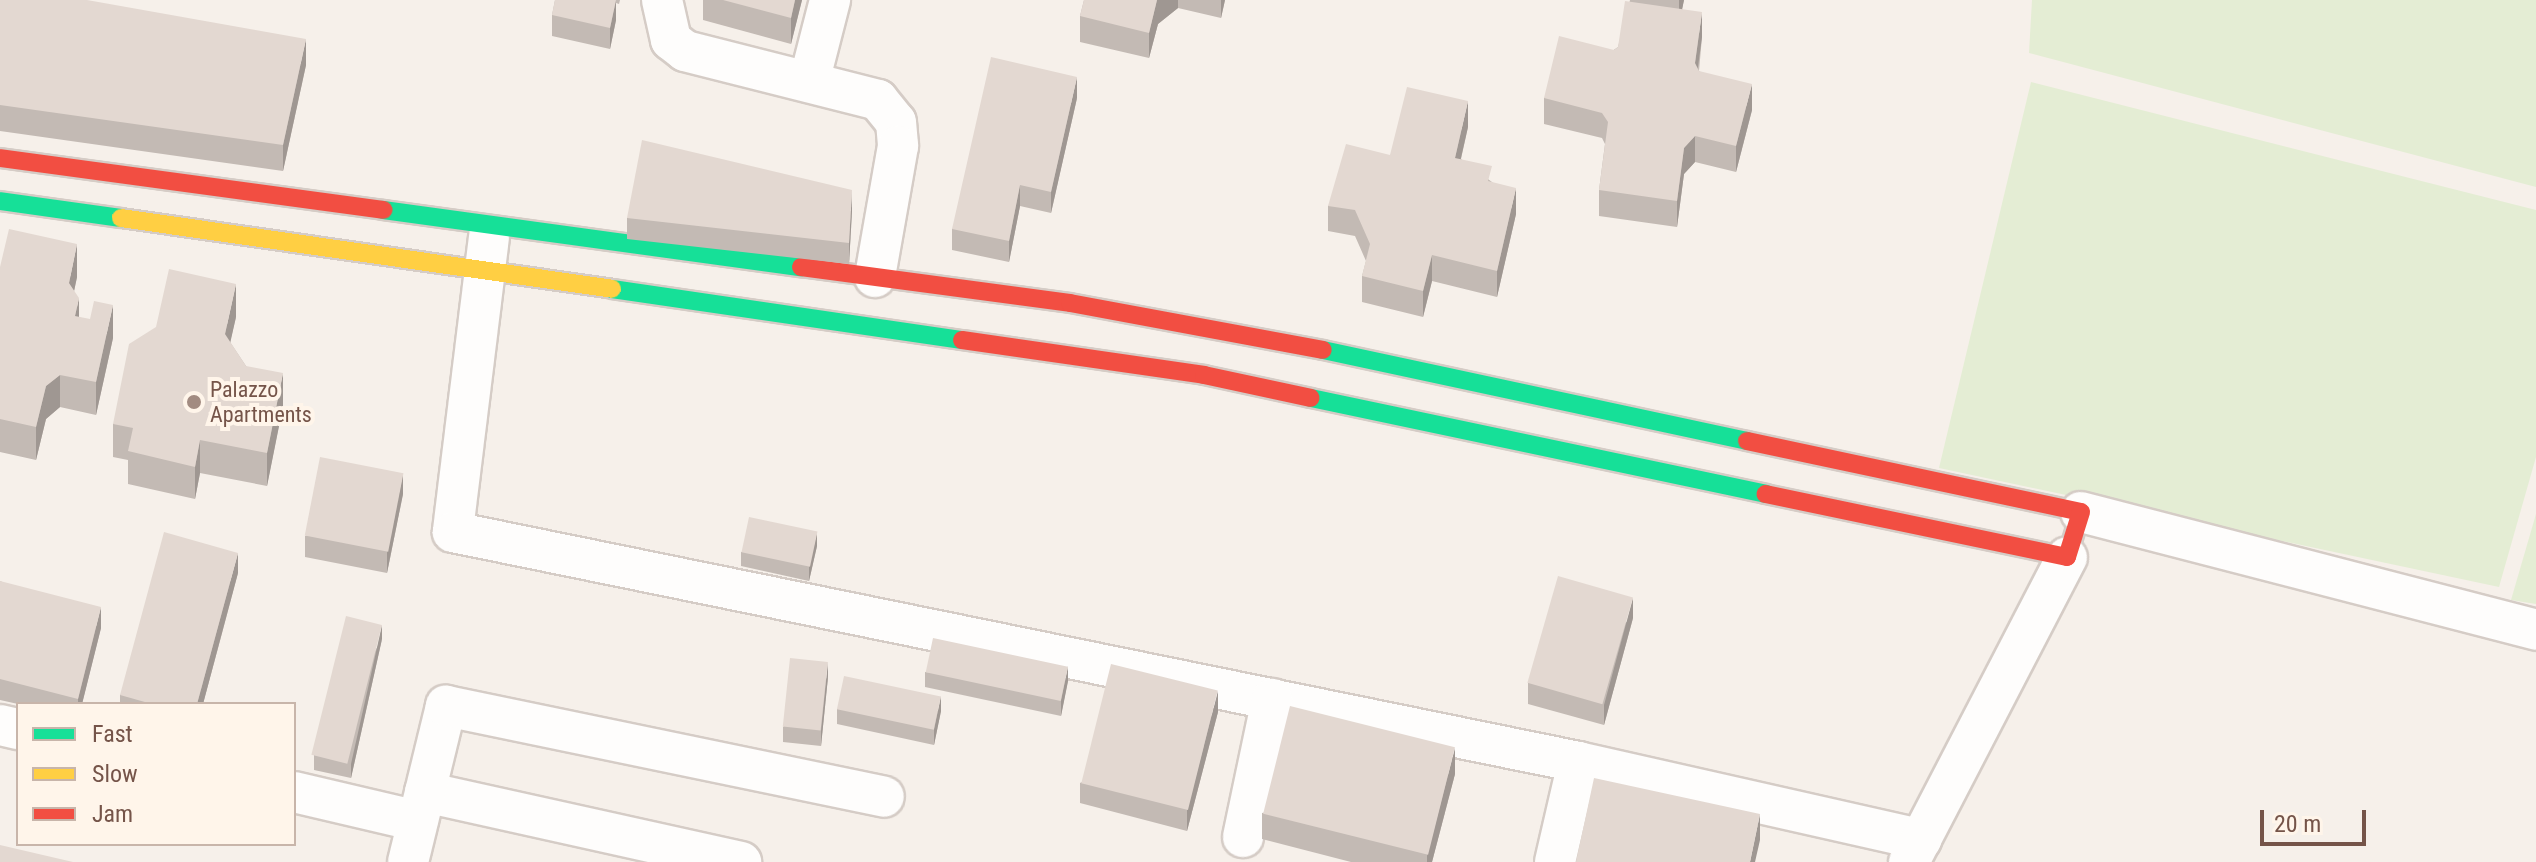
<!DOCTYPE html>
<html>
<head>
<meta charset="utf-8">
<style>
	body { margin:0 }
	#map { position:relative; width:2536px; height:862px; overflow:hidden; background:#f6f0ea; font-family:"Roboto Condensed",sans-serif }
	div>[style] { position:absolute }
	.green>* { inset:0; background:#e4edd4 }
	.roads { filter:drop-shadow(2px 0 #d5ccc6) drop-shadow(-2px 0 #d5ccc6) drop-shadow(0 2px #d5ccc6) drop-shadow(0 -2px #d5ccc6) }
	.street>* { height:40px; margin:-20px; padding:0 20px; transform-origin:20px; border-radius:20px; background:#fefdfc }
	.fast>* { height:18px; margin:-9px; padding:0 9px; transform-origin:9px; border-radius:9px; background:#16e098 }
	.slow>* { height:18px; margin:-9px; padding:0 9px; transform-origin:9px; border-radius:9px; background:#ffcf43 }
	.jam>* { height:18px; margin:-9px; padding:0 9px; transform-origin:9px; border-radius:9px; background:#f24e42 }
	.wall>* { inset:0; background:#c3bab4 }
	.shaded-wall>* { inset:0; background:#9f9792 }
	.building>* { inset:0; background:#e3d8d1; transform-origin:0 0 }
	.dots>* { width:22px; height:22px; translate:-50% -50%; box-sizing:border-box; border:4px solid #fff5ea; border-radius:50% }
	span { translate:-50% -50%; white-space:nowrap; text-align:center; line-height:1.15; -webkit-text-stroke:8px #fff5ea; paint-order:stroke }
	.poi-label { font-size:22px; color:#755449 }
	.left { translate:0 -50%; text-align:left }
	.legend { position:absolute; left:16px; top:702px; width:280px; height:144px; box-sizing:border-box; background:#fff5ea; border:2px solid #c8b5aa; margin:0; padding:10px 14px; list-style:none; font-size:24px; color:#755449 }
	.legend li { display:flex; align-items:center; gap:16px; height:40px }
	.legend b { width:40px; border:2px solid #c8b5aa }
	.scale { position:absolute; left:2260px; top:810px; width:106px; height:36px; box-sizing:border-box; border:4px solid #755449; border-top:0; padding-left:10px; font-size:24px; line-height:28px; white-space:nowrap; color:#755449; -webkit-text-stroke:6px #fff5ea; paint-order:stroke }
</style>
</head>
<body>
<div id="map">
	<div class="green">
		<div style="clip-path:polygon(2032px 0,2536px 0,2536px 187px,2029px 53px)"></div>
		<div style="clip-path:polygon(2031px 82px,2536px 210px,2536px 457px,2499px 587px,1939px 468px)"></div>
		<div style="clip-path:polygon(2536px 514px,2536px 604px,2511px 600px)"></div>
	</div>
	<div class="roads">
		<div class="street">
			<div style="left:662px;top:0;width:41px;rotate:77.3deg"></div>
			<div style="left:671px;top:40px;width:18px;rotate:38deg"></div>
			<div style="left:685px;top:51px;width:199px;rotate:14.2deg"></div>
			<div style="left:878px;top:100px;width:28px;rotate:51deg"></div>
			<div style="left:896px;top:122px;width:24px;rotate:85deg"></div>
			<div style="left:898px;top:146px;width:133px;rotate:100deg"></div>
			<div style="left:809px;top:82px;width:85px;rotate:-75.6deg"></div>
			<div style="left:489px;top:237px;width:297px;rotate:97deg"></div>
			<div style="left:453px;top:532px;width:1148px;rotate:11.55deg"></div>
			<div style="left:1578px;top:762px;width:352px;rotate:12.7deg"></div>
			<div style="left:2081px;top:512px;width:470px;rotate:14.5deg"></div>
			<div style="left:0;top:725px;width:18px;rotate:13deg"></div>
			<div style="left:294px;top:792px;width:127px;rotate:13.2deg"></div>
			<div style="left:425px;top:792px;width:324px;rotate:12.5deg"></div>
			<div style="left:1243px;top:837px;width:141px;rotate:-78.1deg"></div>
			<div style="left:408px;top:862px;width:161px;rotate:-76.3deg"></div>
			<div style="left:446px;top:706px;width:447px;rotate:11.7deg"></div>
			<div style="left:1555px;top:862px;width:103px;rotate:-77deg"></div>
			<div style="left:1909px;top:862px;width:343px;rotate:-62.6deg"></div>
		</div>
		<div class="fast">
			<div style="left:0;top:201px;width:122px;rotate:8deg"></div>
			<div style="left:383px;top:210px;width:422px;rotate:7.8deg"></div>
			<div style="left:612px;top:289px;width:354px;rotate:8.3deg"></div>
			<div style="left:1323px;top:350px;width:434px;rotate:12.1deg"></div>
			<div style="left:1311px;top:398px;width:465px;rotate:11.9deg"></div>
		</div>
		<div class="slow">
			<div style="left:121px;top:218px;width:496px;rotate:8.2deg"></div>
		</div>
		<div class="jam">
			<div style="left:0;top:158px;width:387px;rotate:7.7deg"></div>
			<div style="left:801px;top:267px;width:271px;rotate:7.6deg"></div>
			<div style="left:1070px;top:303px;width:257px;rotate:10.5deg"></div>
			<div style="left:962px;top:340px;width:245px;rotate:8.2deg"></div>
			<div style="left:1204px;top:375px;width:109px;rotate:12.1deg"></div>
			<div style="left:1747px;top:441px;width:341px;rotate:12deg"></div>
			<div style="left:2081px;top:512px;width:47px;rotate:107.3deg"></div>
			<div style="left:2067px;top:557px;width:308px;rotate:-168.2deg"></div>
		</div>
	</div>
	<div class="wall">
		<div style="clip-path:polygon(0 0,306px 65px,283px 171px,0 131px)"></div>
		<div style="clip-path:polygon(555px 0,620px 0,619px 4px,616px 3px,616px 20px,610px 49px,552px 36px,552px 15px)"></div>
		<div style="clip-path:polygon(703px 0,802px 0,791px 44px,703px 20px)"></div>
		<div style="clip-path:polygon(1084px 0,1225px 0,1221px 18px,1178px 8px,1158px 24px,1149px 58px,1080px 42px,1080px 16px)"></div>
		<div style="clip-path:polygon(1630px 0,1684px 0,1682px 9px,1702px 37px,1699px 71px,1752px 110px,1736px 172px,1695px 162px,1684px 174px,1677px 227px,1599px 216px,1599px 190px,1605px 144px,1602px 138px,1544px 124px,1544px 98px,1618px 47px)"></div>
		<div style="clip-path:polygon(1077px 98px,1051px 213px,1020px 206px,1009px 262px,952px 250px,952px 229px)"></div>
		<div style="clip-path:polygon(1468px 127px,1461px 159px,1492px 182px,1516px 214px,1497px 297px,1432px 281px,1423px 317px,1362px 302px,1362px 276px,1366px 261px,1355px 236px,1328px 231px,1328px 206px,1390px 155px)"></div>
		<div style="clip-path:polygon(852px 211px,849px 264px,627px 239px,627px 218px)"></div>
		<div style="clip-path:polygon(0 267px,77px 277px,74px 291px,79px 317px,113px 338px,96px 415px,60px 407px,46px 419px,36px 460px,0 452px)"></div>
		<div style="clip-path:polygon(236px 317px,230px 342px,246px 366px,283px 406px,267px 486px,200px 473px,195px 499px,128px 484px,128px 460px,113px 457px,113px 424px)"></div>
		<div style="clip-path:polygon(403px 494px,387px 573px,305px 557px,305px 536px)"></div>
		<div style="clip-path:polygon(817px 546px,809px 581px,741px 566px,741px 552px)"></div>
		<div style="clip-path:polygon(238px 573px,203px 704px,120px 704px,120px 695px)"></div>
		<div style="clip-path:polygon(0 581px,101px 628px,82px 704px,18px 704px,0 700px)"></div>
		<div style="clip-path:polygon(1633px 618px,1604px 725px,1528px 704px,1528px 683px)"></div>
		<div style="clip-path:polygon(382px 639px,351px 778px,314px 770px,314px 755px)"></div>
		<div style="clip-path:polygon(925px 672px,1068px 681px,1061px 716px,925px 687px)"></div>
		<div style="clip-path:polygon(828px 677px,821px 746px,783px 742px,783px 727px)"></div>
		<div style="clip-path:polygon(837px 709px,941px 711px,934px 745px,837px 724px)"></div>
		<div style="clip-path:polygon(1218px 712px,1187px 831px,1080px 803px,1080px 783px)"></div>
		<div style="clip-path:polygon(1455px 774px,1432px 862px,1351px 862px,1262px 839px,1262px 813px)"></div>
	</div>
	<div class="shaded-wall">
		<div style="clip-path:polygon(616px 0,616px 20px,610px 49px,610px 28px)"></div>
		<div style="clip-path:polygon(795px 0,802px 0,791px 44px,791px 18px)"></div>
		<div style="clip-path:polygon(1157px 0,1178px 0,1178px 8px,1158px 24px,1149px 58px,1149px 33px)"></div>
		<div style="clip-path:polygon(1221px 0,1225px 0,1221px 18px)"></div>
		<div style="clip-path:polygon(1679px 0,1684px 0,1679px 25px)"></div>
		<div style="clip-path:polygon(1702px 12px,1702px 37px,1695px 89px,1695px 63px)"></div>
		<div style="clip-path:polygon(306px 39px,306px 65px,283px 171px,283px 145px)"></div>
		<div style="clip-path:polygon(1077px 77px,1077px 98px,1051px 213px,1051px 192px)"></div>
		<div style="clip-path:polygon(1752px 84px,1752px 110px,1736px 172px,1736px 146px)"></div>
		<div style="clip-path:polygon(1468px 101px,1468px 127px,1455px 184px,1455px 158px)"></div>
		<div style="clip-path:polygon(1695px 136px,1695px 162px,1684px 174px,1677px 227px,1677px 201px,1684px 148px)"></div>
		<div style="clip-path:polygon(1020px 185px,1020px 206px,1009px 262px,1009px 241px)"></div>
		<div style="clip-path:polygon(1516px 188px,1516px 214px,1497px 297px,1497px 271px)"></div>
		<div style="clip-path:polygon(852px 190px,852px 211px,849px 264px,849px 243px)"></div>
		<div style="clip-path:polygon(77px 244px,77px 277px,69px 315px,69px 283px)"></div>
		<div style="clip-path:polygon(1432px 255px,1432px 281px,1423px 317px,1423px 291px)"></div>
		<div style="clip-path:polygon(236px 284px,236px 317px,225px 366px,225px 334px)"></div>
		<div style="clip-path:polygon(79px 298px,79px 331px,75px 316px)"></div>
		<div style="clip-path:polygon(113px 305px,113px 338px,96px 415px,96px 382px)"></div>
		<div style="clip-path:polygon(283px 373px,283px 406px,267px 486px,267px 453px)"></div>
		<div style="clip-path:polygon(60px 375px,60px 407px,46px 419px,36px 460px,36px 427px,46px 386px)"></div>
		<div style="clip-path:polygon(200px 440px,200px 473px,195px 499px,195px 467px)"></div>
		<div style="clip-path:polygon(403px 473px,403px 494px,387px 573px,387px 553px)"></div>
		<div style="clip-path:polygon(817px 532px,817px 546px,809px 581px,809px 566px)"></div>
		<div style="clip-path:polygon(238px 553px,238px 573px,203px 704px,197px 704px)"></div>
		<div style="clip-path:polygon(1633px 598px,1633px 618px,1604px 725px,1604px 705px)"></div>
		<div style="clip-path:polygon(101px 607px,101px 628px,82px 704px,78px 704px,78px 699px)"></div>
		<div style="clip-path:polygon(382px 625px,382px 639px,351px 778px,351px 764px)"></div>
		<div style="clip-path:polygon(828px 662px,828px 677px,821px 746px,821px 731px)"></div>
		<div style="clip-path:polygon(1068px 666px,1068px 681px,1061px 716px,1061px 701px)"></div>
		<div style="clip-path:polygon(1218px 691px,1218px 712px,1187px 831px,1187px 810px)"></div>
		<div style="clip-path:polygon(941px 696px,941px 711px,934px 745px,934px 730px)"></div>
		<div style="clip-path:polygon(1455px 748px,1455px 774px,1432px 862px,1427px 862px,1427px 856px)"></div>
		<div style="clip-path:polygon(1760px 814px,1760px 840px,1755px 862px,1750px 862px)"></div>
	</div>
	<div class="building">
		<div style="clip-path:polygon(0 0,87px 0,306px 39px,283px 145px,0 105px)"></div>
		<div style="clip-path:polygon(555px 0,616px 0,610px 28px,552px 15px)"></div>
		<div style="clip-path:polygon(723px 0,795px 0,791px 18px)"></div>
		<div style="clip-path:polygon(1084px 0,1157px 0,1149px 33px,1080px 16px)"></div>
		<div style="clip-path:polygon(1625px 1px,1702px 12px,1695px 63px,1699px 71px,1752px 84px,1736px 146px,1695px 136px,1684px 148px,1677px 201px,1599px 190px,1608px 122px,1602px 113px,1544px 98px,1559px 36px,1614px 50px,1618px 47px)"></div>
		<div style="clip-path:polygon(991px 57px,1077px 77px,1051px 192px,1020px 185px,1009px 241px,952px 229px)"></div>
		<div style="clip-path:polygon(1407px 87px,1468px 101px,1455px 158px,1492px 166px,1488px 181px,1516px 188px,1497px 271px,1432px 255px,1423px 291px,1362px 276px,1370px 244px,1355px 210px,1328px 206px,1346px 144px,1390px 155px)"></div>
		<div style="clip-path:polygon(642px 140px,852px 190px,849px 243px,627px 218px)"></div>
		<div style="clip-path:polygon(9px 229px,77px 244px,69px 283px,79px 298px,75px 316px,90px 319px,94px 301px,113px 305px,96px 382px,60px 375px,46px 386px,36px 427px,0 419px,0 267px)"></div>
		<div style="clip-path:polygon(169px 269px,236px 284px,225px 334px,246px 366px,283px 373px,267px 453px,200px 440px,195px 467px,128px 451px,133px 428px,113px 424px,129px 344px,156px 327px)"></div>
		<div style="left:320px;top:457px;width:85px;height:80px;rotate:11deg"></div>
		<div style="left:749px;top:517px;width:70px;height:36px;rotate:12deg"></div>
		<div style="clip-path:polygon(164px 532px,238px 553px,197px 704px,152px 704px,120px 695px)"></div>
		<div style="left:1558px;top:576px;width:78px;height:111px;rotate:16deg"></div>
		<div style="clip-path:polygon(0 581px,101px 607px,78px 699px,0 679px)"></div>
		<div style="left:346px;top:616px;width:37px;height:143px;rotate:14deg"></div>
		<div style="left:933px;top:638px;width:138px;height:35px;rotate:12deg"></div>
		<div style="left:790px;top:658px;width:38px;height:69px;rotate:6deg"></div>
		<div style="left:1111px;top:664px;width:110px;height:123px;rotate:14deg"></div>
		<div style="left:844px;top:676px;width:99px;height:34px;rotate:12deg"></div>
		<div style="left:1290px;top:706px;width:170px;height:111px;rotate:14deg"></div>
		<div style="clip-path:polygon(1594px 778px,1760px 814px,1750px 862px,1576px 862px)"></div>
		<div style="clip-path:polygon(0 845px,73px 862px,0 862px)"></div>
	</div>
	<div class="dots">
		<div style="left:194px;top:402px;background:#a28b81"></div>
	</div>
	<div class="poi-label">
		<span class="left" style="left:210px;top:402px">Palazzo<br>Apartments</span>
	</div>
	<ul class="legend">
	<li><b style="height:10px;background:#16e098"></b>Fast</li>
	<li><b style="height:10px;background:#ffcf43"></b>Slow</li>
	<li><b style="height:10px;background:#f24e42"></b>Jam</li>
	</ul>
	<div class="scale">20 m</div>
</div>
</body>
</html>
